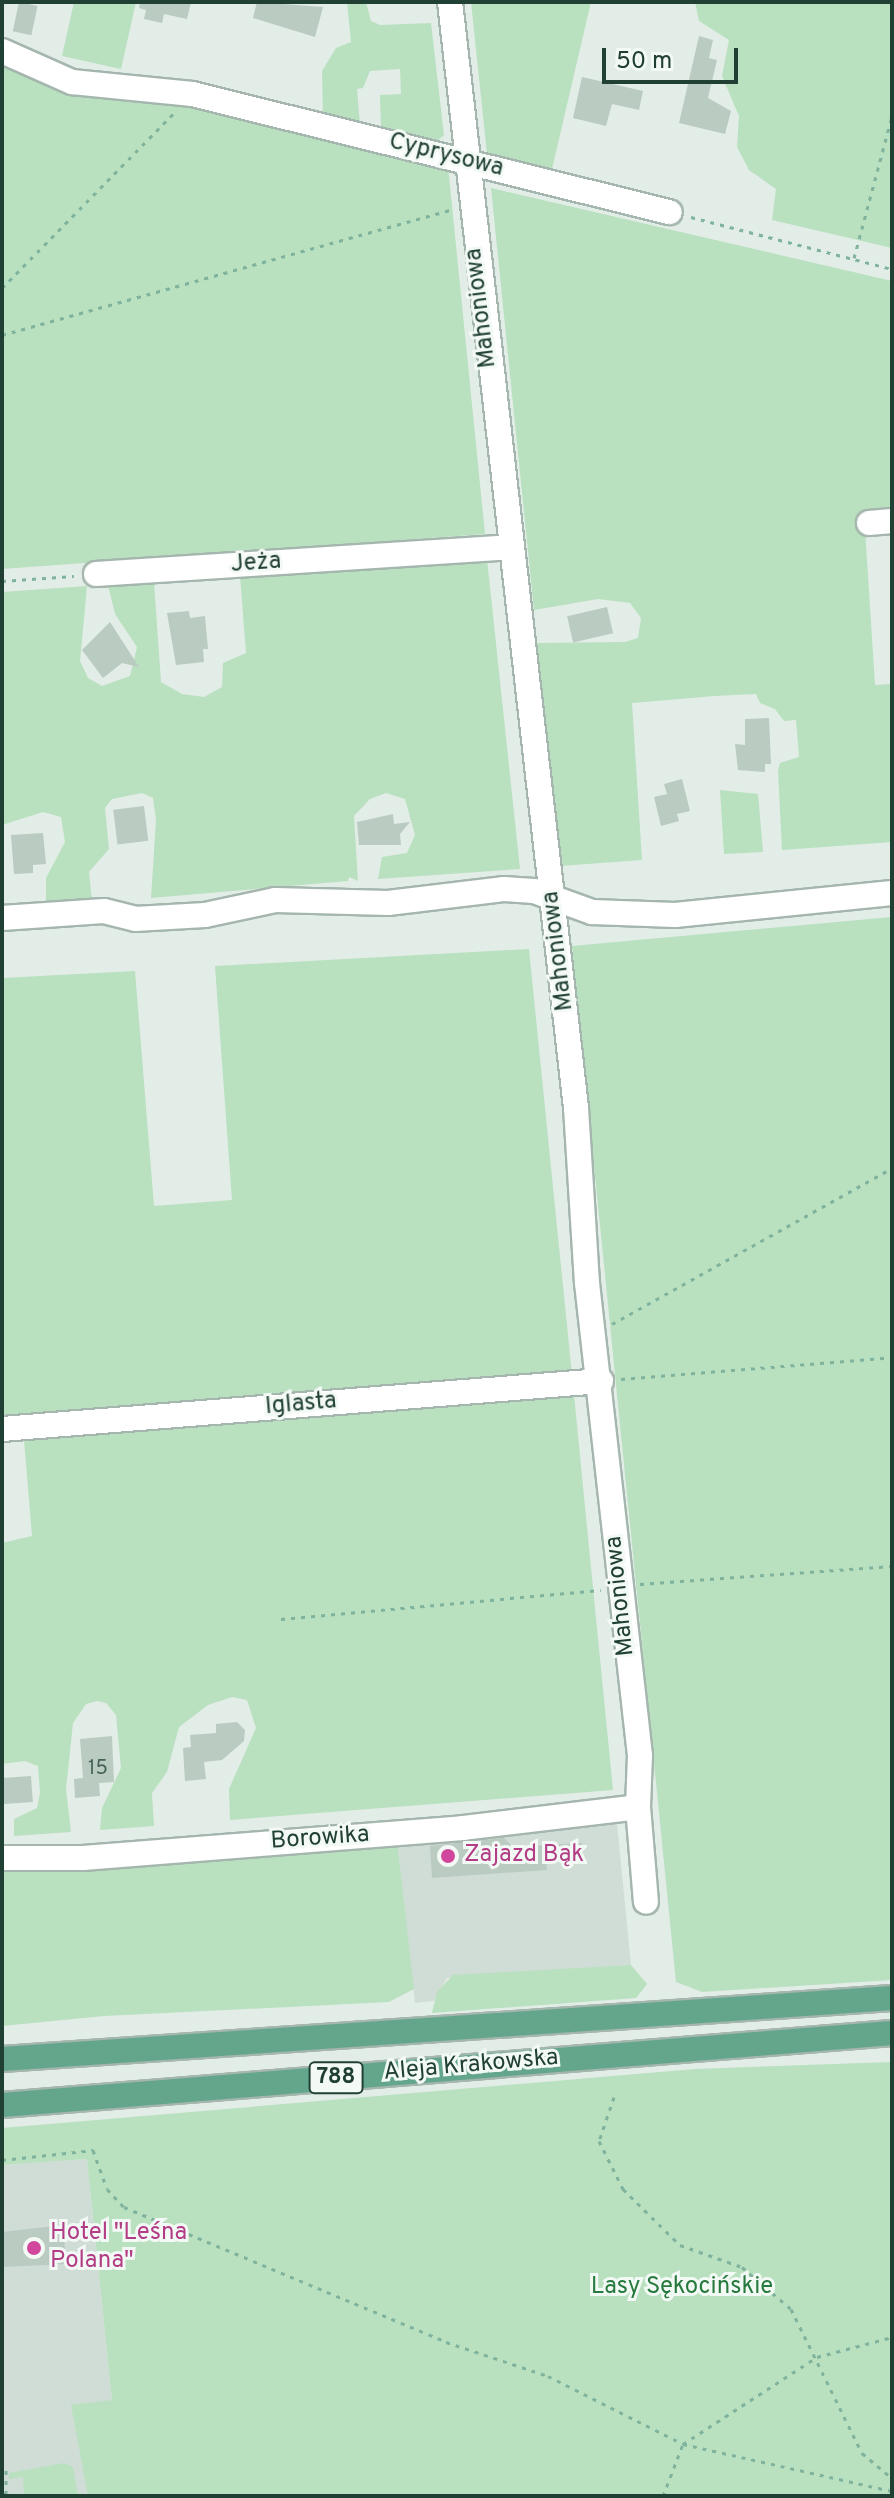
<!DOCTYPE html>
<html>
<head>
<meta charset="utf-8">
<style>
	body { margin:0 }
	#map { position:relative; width:894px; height:2498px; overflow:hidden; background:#e2ede7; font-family:Overpass,sans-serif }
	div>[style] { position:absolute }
	.built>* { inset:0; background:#d0ddd6 }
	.green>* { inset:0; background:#b9e0bf }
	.building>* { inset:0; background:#bacbc2; transform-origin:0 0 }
	.path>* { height:3px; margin-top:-1.5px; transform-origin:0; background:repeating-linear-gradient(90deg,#80b39d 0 4px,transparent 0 10px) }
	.roads { filter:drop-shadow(2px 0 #a4b6ad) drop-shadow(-2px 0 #a4b6ad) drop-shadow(0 2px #a4b6ad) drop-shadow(0 -2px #a4b6ad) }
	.minor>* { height:24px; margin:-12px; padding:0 12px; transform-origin:12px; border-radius:12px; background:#fff }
	.major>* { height:24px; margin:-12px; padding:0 12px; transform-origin:12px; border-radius:12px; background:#63a68c }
	.dots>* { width:22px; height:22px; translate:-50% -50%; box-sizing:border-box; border:4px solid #f3f9f5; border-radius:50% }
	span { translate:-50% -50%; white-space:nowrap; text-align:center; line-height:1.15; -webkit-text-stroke:6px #f3f9f5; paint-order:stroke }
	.number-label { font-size:20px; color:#466357 }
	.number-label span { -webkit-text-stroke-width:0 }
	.shield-label span { padding:2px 6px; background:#f3f9f5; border:2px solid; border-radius:6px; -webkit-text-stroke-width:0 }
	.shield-label { font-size:22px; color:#204033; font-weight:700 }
	.street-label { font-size:24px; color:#204033 }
	.hotel-label { font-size:24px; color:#b23c85 }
	.left { translate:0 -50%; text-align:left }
	.park-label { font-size:24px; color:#277a3d }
	.frame { position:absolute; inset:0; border:4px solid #204033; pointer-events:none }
	.scale { position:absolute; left:602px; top:48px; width:136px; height:36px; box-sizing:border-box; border:4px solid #204033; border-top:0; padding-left:10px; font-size:24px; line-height:28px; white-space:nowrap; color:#204033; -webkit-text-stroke:6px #f3f9f5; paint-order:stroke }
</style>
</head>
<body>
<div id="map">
	<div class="built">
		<div style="clip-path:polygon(617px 1823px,631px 1965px,447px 1978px,434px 2001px,415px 2003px,397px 1840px)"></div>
		<div style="clip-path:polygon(87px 2159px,122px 2496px,2px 2496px,2px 2165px)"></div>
	</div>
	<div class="green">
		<div style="clip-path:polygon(74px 2px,136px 2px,121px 69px,62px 56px)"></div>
		<div style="clip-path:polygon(347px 2px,366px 2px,371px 21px,380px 25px,431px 23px,444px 135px,436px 142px,381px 130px,380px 95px,401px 94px,400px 69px,370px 71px,363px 88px,357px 89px,360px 125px,323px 116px,322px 71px,336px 48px,351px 42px)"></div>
		<div style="clip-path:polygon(471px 2px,591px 2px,552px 169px,487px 154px)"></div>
		<div style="clip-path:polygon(695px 2px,892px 2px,892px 248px,772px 220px,776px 189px,749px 170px,737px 147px,739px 116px,722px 76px,729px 40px,699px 21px)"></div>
		<div style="clip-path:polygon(2px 65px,448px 166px,485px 534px,2px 569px)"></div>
		<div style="clip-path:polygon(491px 188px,892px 281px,892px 509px,865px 529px,875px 685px,892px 684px,892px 842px,782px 850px,778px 771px,780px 763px,799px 757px,796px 720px,784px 721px,775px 709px,760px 703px,756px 694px,714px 696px,632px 703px,642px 860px,560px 866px,537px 643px,625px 642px,638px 638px,641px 618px,630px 603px,598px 599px,534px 610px)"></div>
		<div style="clip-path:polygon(487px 559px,520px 869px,378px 879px,382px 857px,407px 853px,415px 835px,405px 799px,386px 793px,370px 799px,354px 816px,358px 881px,349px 877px,348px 881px,151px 898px,156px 820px,153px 798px,142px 793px,112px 799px,105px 808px,109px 849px,89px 872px,92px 901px,46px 904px,46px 878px,65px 842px,61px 817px,43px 812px,2px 825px,2px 592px,87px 586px,80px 661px,88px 678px,102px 686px,130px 676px,137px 647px,115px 614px,108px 585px,154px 582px,161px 682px,182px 694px,204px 697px,222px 687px,223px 663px,246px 653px,240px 576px)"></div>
		<div style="clip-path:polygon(720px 790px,758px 794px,763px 852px,724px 854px)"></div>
		<div style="clip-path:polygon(892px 917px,892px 1980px,702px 1992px,676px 1982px,572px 946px)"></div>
		<div style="clip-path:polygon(529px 949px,572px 1375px,2px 1419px,2px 978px,135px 971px,154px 1206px,232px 1200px,215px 966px)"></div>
		<div style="clip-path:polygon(574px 1395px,613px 1790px,230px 1820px,229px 1789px,256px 1728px,247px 1700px,232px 1697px,208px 1705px,179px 1727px,167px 1772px,152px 1793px,154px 1826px,100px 1830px,102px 1808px,121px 1768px,116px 1715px,106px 1703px,97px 1701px,86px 1704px,73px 1723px,66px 1789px,71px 1832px,14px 1836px,14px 1819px,37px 1808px,40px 1793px,38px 1766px,25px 1761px,2px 1764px,2px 1543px,32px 1536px,24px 1440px)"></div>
		<div style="clip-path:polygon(397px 1840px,414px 1989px,389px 2002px,104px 2016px,2px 2026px,2px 1870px)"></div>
		<div style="clip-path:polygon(631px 1965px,647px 1984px,636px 1998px,432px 2013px,437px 1992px,453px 1975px)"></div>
		<div style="clip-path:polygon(892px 2062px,892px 2496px,88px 2496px,71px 2405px,112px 2400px,87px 2159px,2px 2165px,2px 2128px,695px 2069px)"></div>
		<div style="clip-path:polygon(64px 2463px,73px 2467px,78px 2496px,24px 2496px,23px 2477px,9px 2479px,9px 2473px)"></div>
	</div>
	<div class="building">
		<div style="left:19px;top:2px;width:19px;height:30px;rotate:12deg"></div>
		<div style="clip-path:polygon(140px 2px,191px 2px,187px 19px,164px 14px,162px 23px,144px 19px,146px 10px,139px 8px)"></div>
		<div style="clip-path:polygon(257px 2px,323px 7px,315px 37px,253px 18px)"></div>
		<div style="clip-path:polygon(699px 36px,713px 40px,709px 58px,717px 60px,708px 98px,731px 111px,725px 134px,679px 123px)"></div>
		<div style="clip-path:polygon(582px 77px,643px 91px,639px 110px,612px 104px,606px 126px,573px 118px)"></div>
		<div style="left:607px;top:607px;width:27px;height:41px;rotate:77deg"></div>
		<div style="clip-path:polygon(189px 611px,190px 618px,205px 616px,208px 649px,203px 649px,204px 662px,176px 665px,167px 613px)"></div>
		<div style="clip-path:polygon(110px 622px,139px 667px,122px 663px,103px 678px,82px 650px)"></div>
		<div style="clip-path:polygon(769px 718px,771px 764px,765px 764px,765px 772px,738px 770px,735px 744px,745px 745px,745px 719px)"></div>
		<div style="clip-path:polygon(682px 779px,690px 811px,677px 814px,679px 821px,661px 826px,654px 797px,667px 794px,664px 784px)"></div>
		<div style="left:144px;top:806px;width:35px;height:31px;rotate:83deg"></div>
		<div style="clip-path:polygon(393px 814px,394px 824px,410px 822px,400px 834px,401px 845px,359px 845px,357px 822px)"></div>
		<div style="clip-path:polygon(43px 833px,46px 864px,33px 865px,33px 873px,14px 874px,11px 835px)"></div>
		<div style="clip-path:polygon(237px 1722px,245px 1730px,244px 1741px,222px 1760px,204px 1762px,206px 1779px,185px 1781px,183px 1748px,191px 1747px,190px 1735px,216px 1733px,216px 1724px)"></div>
		<div style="clip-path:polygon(112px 1736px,114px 1782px,99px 1783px,100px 1796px,75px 1798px,74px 1779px,83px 1778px,80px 1739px)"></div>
		<div style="left:31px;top:1776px;width:26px;height:29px;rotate:86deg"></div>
		<div style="clip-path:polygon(504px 1838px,513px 1847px,582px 1843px,583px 1858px,546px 1861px,547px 1870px,432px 1878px,430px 1846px)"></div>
		<div style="clip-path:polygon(63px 2225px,66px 2264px,2px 2267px,2px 2232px)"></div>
	</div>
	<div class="path">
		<div style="left:691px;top:217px;width:208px;rotate:14.5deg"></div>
		<div style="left:854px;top:258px;width:147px;rotate:-75deg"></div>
		<div style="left:2px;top:288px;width:244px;rotate:-45.5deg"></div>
		<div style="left:2px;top:335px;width:466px;rotate:-15.6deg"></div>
		<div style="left:2px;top:581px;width:72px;rotate:-4deg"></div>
		<div style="left:612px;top:1324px;width:321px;rotate:-29.1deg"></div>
		<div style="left:621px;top:1379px;width:272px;rotate:-4.6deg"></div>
		<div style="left:640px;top:1584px;width:253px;rotate:-4.1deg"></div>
		<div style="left:281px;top:1619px;width:321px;rotate:-5.2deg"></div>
		<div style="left:614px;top:2097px;width:46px;rotate:108.8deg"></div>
		<div style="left:599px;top:2141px;width:54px;rotate:63.4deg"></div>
		<div style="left:623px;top:2189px;width:80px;rotate:44.5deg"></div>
		<div style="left:680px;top:2245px;width:66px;rotate:19.5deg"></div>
		<div style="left:742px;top:2267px;width:65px;rotate:40.6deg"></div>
		<div style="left:791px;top:2309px;width:161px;rotate:63.8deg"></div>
		<div style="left:862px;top:2453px;width:39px;rotate:40deg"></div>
		<div style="left:2px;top:2160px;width:92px;rotate:-6.3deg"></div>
		<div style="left:93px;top:2150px;width:41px;rotate:70.3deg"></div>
		<div style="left:107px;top:2189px;width:25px;rotate:47deg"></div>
		<div style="left:124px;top:2207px;width:349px;rotate:22.7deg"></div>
		<div style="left:446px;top:2342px;width:108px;rotate:18.4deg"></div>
		<div style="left:548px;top:2376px;width:151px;rotate:26.7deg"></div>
		<div style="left:683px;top:2444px;width:214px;rotate:12.7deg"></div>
		<div style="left:2px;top:2494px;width:4px"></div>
		<div style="left:6px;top:2494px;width:25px;rotate:-90deg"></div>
		<div style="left:663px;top:2496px;width:56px;rotate:-69deg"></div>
		<div style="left:683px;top:2444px;width:160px;rotate:-33deg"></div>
		<div style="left:817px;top:2357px;width:78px;rotate:-14.9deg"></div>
	</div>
	<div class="roads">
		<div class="minor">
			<div style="left:450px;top:2px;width:1113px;rotate:83.5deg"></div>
			<div style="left:576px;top:1108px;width:175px;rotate:86.4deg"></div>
			<div style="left:587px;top:1283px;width:475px;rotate:83.6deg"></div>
			<div style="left:640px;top:1755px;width:52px;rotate:92.2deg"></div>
			<div style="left:638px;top:1807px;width:95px;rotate:85.2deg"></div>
			<div style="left:2px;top:51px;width:77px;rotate:23.9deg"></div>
			<div style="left:72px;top:82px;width:121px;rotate:5.7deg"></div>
			<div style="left:192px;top:94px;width:492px;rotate:13.9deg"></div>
			<div style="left:869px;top:523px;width:23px;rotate:-5deg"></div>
			<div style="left:96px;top:574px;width:414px;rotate:-3.7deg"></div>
			<div style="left:2px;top:918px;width:102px;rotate:-3.9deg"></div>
			<div style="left:104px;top:911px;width:32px;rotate:14deg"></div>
			<div style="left:135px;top:919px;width:70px;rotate:-3.3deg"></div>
			<div style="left:205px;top:915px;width:72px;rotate:-12.1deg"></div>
			<div style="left:275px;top:900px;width:113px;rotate:1.5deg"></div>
			<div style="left:388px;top:903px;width:117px;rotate:-6.9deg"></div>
			<div style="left:504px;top:889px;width:30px;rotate:4deg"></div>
			<div style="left:534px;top:891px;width:62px;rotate:19.9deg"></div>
			<div style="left:592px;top:912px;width:83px;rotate:2.1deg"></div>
			<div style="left:675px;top:915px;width:218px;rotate:-5.8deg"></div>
			<div style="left:2px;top:1429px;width:601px;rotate:-4.58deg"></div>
			<div style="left:2px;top:1858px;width:81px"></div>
			<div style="left:83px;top:1858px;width:381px;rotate:-4.5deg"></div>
			<div style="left:463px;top:1828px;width:176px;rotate:-6.8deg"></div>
		</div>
		<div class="major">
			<div style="left:2px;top:2059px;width:892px;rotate:-3.92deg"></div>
			<div style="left:2px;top:2105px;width:893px;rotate:-4.63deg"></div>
		</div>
	</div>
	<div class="dots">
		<div style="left:448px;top:1856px;background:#d1479c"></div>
		<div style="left:34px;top:2248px;background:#d1479c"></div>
	</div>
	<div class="number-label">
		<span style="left:98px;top:1769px">15</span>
	</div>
	<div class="shield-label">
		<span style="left:336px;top:2078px">788</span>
	</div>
	<div class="street-label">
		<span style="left:446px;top:156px;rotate:14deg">Cyprysowa</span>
		<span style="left:482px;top:308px;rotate:-97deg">Mahoniowa</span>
		<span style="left:256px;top:564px;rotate:-4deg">Jeża</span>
		<span style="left:559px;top:951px;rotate:-97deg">Mahoniowa</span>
		<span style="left:301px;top:1405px;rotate:-5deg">Iglasta</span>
		<span style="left:621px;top:1596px;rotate:-96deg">Mahoniowa</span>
		<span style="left:320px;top:1839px;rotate:-4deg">Borowika</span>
		<span style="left:471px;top:2066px;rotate:-5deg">Aleja Krakowska</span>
	</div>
	<div class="hotel-label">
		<span class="left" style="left:464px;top:1856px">Zajazd Bąk</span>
		<span class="left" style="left:50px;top:2248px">Hotel "Leśna<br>Polana"</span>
	</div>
	<div class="park-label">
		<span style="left:682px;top:2288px">Lasy Sękocińskie</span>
	</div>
	<div class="frame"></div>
	<div class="scale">50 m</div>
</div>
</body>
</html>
